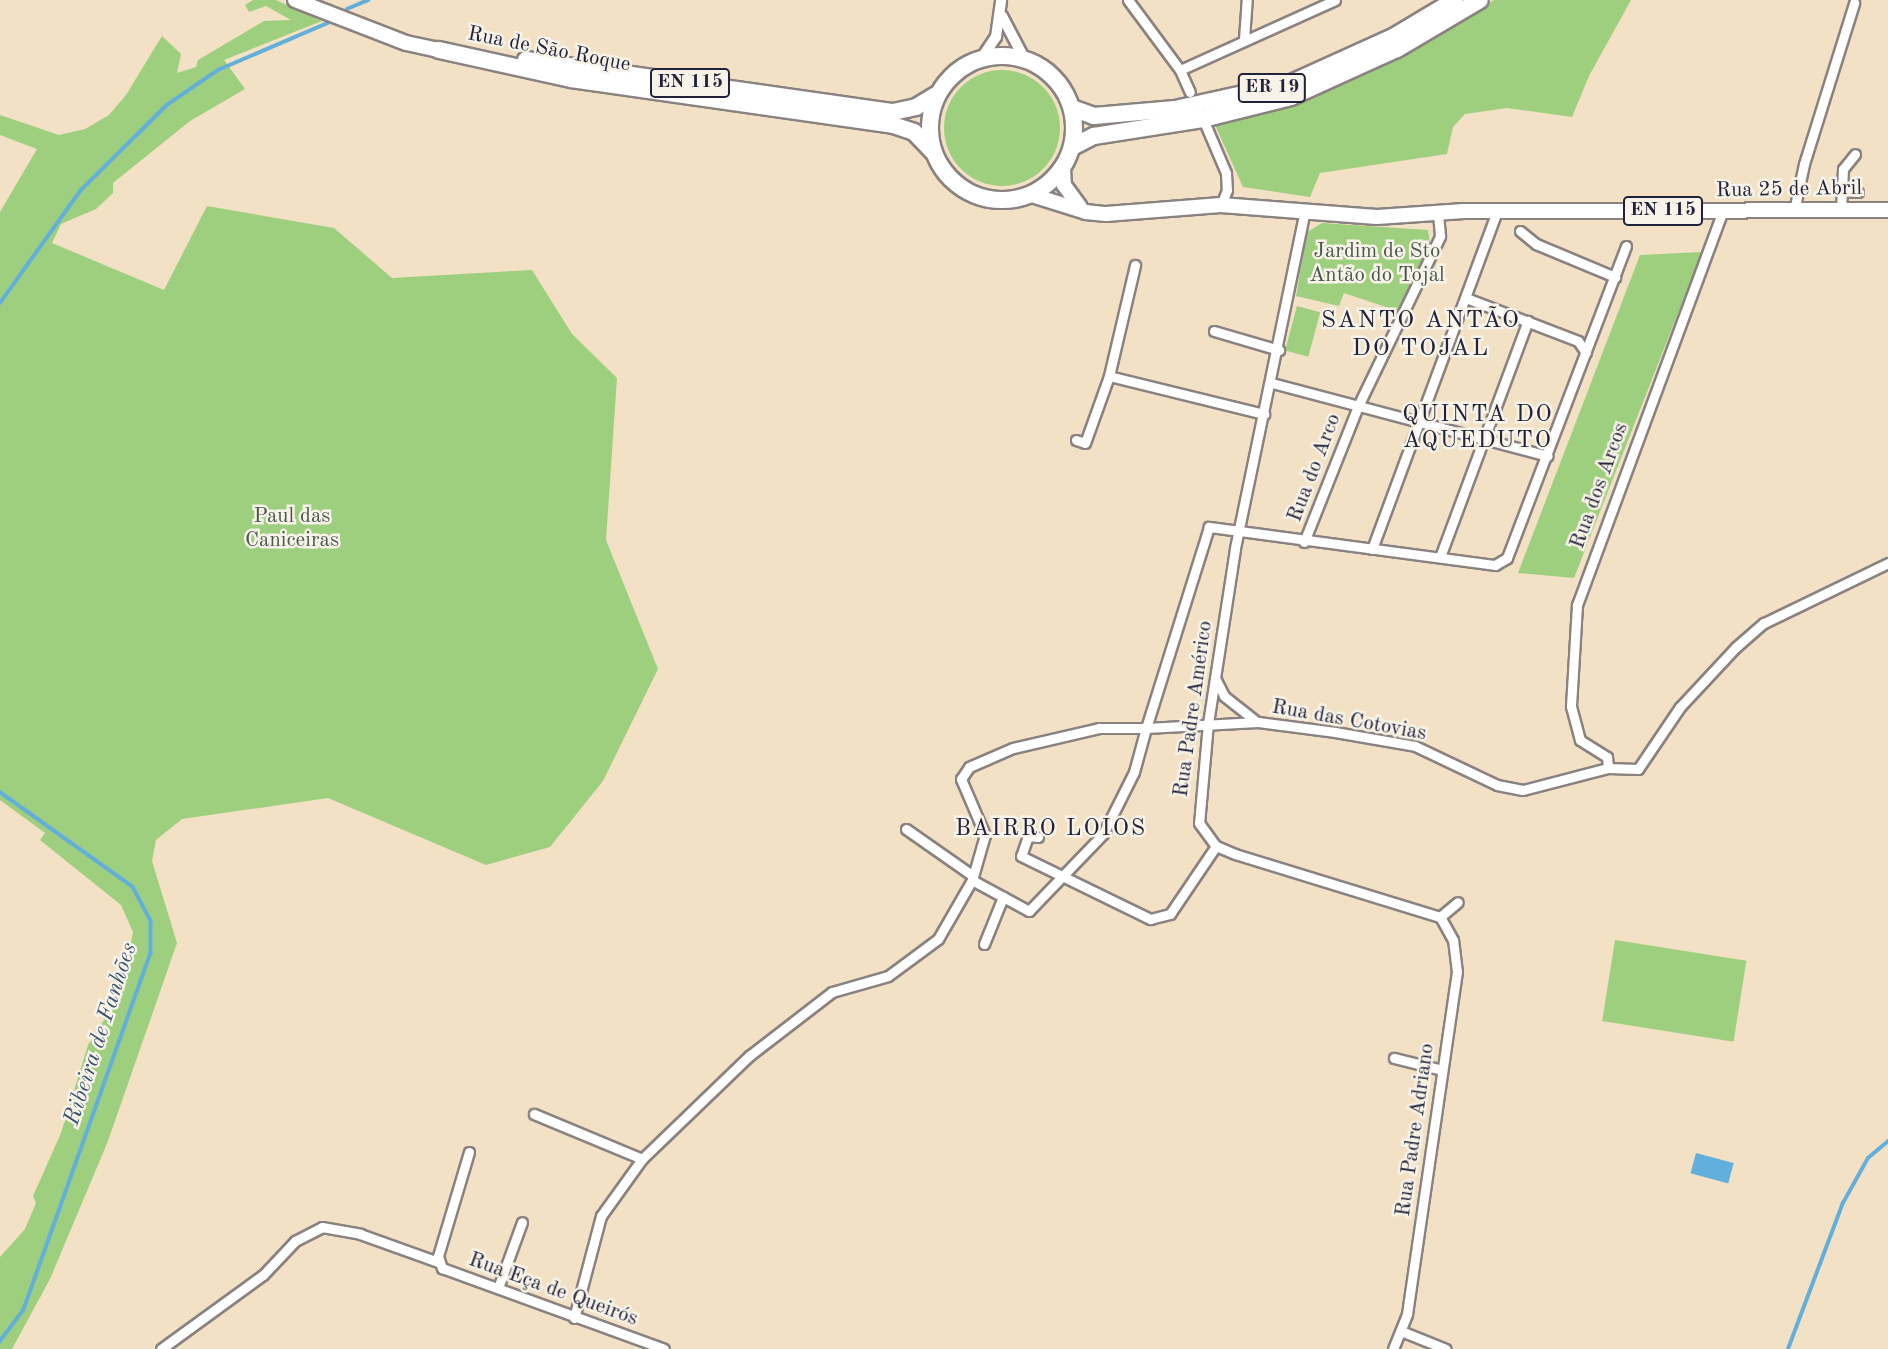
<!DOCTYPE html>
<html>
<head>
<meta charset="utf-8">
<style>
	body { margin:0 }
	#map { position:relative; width:1888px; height:1349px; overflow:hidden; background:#f2e1c4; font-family:"Old Standard TT",serif }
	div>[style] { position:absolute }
	.green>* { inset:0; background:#9ecf7e; transform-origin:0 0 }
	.round { border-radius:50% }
	.water>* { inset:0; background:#63afdc; transform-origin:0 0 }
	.stream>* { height:3.5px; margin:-1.75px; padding:0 1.75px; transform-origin:1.75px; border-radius:1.75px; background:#63afdc }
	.roads { filter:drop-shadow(2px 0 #8a8280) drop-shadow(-2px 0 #8a8280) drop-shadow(0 2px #8a8280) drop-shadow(0 -2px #8a8280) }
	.minor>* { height:9px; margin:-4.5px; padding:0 4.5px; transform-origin:4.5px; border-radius:4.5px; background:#fff }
	.tertiary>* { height:10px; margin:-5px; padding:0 5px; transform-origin:5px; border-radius:5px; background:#fff }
	.primary>* { height:14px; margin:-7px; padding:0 7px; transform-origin:7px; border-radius:7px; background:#fff }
	.trunk>* { height:16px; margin:-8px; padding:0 8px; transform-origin:8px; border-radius:8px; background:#fff }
	.trunk>.ring { margin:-8px; padding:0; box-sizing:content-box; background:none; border:16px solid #fff; border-radius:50% }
	span { translate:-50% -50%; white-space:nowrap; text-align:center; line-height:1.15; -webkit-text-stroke:5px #f7f3e8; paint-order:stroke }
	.shield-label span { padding:2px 5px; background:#f7f3e8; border:2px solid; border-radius:5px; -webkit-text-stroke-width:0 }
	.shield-label { font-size:19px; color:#22223b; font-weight:700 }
	.street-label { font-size:21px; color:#22223b }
	.park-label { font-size:21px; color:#47564f }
	.neighbourhood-label { font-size:23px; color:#22223b; letter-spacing:2px }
	.water-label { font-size:23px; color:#395373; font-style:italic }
	.quarter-label { font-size:24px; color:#22223b; letter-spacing:2px }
</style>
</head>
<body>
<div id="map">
	<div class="green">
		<div style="clip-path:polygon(253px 0,276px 0,322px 21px,224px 60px,245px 89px,190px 121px,113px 183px,113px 193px,96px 209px,61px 224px,52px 243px,164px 290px,207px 206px,334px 228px,392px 278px,532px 270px,572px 334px,617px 378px,606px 540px,658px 669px,603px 781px,550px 847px,486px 865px,328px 798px,182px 819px,156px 840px,152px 861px,177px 943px,108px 1141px,50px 1279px,12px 1349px,0 1349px,0 1257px,25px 1229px,36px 1203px,33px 1196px,61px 1133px,88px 1045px,104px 1020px,102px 1014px,116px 972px,127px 963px,133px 932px,121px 905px,40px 840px,45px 833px,0 800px,0 212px,37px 149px,0 135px,0 115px,59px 135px,85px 129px,109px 115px,126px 95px,162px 36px,181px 54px,177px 73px,196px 67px,198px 60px,264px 21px,291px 20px,266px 6px,249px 12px,245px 5px)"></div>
		<div style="clip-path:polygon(1494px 0,1631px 0,1589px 76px,1572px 117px,1507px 108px,1465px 114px,1453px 127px,1447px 154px,1320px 173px,1310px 197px,1243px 187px,1215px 125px,1304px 97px,1387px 64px)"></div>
		<div class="round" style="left:944px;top:70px;width:116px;height:116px"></div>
		<div style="clip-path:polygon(1322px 223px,1428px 230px,1430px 243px,1398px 311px,1344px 293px,1339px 306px,1296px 296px,1307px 232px)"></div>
		<div style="clip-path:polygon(1702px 252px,1574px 578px,1518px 573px,1640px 255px)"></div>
		<div style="left:1297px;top:306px;width:24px;height:46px;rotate:15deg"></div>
		<div style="left:1615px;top:940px;width:133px;height:82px;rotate:9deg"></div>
	</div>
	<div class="water">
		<div style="left:1696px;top:1153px;width:39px;height:21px;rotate:15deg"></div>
	</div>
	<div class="stream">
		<div style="left:347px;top:9px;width:23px;rotate:-23deg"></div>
		<div style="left:0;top:303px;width:139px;rotate:-54.4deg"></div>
		<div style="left:81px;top:190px;width:121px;rotate:-44.7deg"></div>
		<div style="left:167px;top:105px;width:62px;rotate:-34.5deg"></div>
		<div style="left:218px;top:70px;width:122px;rotate:-23.2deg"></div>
		<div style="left:0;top:792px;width:163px;rotate:35.5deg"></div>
		<div style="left:133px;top:887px;width:38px;rotate:62deg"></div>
		<div style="left:151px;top:921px;width:32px;rotate:90deg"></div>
		<div style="left:151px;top:953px;width:379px;rotate:109.6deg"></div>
		<div style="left:24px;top:1310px;width:40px;rotate:127deg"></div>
		<div style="left:1788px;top:1349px;width:156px;rotate:-69.4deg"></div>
		<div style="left:1843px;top:1203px;width:51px;rotate:-60.9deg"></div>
		<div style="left:1868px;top:1158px;width:26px;rotate:-40deg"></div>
	</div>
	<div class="roads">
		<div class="minor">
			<div style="left:1128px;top:0;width:87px;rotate:53.4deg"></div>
			<div style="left:1180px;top:70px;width:24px;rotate:66deg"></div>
			<div style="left:1244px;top:39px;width:39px;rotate:-86deg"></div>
			<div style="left:1180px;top:70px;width:170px;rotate:-24.3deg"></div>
			<div style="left:1203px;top:119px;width:59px;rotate:66.9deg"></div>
			<div style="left:1226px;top:173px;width:17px;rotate:87deg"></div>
			<div style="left:1227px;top:190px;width:16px;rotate:112deg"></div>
			<div style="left:1842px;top:191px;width:16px;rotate:4deg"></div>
			<div style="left:1305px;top:210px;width:346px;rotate:101.7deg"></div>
			<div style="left:1235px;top:549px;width:176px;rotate:98.8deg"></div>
			<div style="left:1208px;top:723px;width:100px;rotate:95.1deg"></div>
			<div style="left:1199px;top:823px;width:29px;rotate:54deg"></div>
			<div style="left:1216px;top:846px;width:21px;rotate:23deg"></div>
			<div style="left:1235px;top:854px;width:214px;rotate:17.1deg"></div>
			<div style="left:1841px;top:210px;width:41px;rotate:-87.2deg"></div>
			<div style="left:1843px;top:169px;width:19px;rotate:-51deg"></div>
			<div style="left:1794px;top:211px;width:48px;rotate:-78deg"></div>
			<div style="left:1804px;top:164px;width:169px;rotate:-72.7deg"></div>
			<div style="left:1520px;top:231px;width:21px;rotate:39deg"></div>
			<div style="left:1536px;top:244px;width:86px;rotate:22.7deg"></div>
			<div style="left:1626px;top:246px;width:334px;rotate:110.9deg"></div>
			<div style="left:1507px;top:558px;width:14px;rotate:150deg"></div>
			<div style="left:1495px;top:565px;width:289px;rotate:-172.4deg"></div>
			<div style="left:1209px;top:527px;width:211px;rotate:107.4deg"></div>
			<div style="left:1146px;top:728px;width:112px;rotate:-3.1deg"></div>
			<div style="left:1258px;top:722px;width:78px;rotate:7.4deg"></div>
			<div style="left:1335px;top:732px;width:81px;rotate:9.9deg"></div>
			<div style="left:1415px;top:746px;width:91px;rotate:25.4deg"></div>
			<div style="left:1497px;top:785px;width:26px;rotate:11deg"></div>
			<div style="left:1523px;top:790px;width:88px;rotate:-14.5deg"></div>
			<div style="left:1608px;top:768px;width:30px;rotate:2deg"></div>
			<div style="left:1638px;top:769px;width:75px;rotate:-55.9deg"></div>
			<div style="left:1680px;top:707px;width:82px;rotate:-47deg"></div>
			<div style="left:1736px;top:647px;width:37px;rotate:-41deg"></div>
			<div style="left:1764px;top:623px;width:138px;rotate:-25.8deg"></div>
			<div style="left:1466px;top:298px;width:120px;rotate:21deg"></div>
			<div style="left:1578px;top:341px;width:14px;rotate:56deg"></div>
			<div style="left:1214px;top:331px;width:68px;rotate:16.3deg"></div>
			<div style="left:1109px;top:376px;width:160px;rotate:13.8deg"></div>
			<div style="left:1272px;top:383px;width:285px;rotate:14.8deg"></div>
			<div style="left:1076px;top:440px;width:9px;rotate:18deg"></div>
			<div style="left:1085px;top:443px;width:71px;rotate:-70.3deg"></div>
			<div style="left:1109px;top:376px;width:114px;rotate:-76.8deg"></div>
			<div style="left:1304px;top:542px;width:146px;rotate:-68.3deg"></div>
			<div style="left:1358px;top:406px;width:189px;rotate:-64.2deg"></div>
			<div style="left:1440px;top:236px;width:24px;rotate:-95deg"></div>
			<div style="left:1372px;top:549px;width:360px;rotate:-69.7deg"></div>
			<div style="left:1440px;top:557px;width:252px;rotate:-69.6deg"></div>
			<div style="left:1215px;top:678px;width:20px;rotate:63deg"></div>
			<div style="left:1224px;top:696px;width:42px;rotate:38.2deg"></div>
			<div style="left:1608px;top:768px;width:11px;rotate:-95deg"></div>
			<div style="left:1607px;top:757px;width:32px;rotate:-148deg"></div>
			<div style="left:1580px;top:740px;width:35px;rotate:-105deg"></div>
			<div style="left:1571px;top:706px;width:101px;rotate:-86.6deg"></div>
			<div style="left:1577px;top:605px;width:419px;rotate:-69.7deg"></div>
			<div style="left:906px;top:829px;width:82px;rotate:35deg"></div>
			<div style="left:1038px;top:837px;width:10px;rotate:-174deg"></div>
			<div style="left:1028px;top:836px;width:21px;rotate:109deg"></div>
			<div style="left:1021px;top:856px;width:144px;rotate:26deg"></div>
			<div style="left:1150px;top:919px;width:21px;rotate:-14deg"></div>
			<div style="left:1170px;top:914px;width:82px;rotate:-55.9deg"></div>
			<div style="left:1440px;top:917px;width:23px;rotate:-40deg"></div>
			<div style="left:984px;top:944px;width:51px;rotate:-68deg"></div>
			<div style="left:1394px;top:1058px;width:49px;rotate:14deg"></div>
			<div style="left:534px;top:1114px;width:117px;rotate:22.6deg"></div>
			<div style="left:469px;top:1152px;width:109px;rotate:106.6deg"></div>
			<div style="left:438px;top:1256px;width:13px;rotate:72deg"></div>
			<div style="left:442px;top:1268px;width:236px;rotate:20deg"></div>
			<div style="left:498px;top:1288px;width:70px;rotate:-70deg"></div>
			<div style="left:574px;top:1318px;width:106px;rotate:-75.2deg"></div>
			<div style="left:601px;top:1216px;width:70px;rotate:-54.3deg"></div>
			<div style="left:642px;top:1159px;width:149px;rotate:-43.9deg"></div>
			<div style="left:749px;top:1056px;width:105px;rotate:-37.6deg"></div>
			<div style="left:832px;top:992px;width:58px;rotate:-15.9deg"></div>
			<div style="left:888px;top:976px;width:62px;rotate:-36.5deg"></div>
			<div style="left:938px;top:939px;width:68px;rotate:-60deg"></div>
			<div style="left:972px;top:880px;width:47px;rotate:-73.9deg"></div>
			<div style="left:985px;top:835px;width:61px;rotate:-113.2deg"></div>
			<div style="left:961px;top:779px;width:14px;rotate:-56deg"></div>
			<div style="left:969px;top:767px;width:48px;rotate:-23.4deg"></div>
			<div style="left:1013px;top:748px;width:88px;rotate:-13.1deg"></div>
			<div style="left:1099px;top:728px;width:47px"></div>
			<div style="left:1146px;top:728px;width:46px;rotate:105.3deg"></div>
			<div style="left:1134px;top:772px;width:69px;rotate:116.6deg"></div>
			<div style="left:1103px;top:834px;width:107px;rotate:133.9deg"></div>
			<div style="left:1029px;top:911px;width:65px;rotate:-151.5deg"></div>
			<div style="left:1401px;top:1331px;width:48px;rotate:21.8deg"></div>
			<div style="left:161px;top:1349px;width:126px;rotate:-36deg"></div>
			<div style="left:263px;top:1275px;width:47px;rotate:-46.7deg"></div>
			<div style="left:295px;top:1241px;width:30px;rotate:-27deg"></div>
			<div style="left:322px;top:1227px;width:39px;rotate:10deg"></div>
			<div style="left:360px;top:1234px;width:83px;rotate:19.7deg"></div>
			<div style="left:1393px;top:1349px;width:38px;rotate:-68deg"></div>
			<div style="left:1407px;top:1314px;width:346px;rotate:-81.7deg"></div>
			<div style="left:1457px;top:972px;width:32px;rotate:-97deg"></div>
			<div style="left:1453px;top:940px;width:26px;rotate:-119deg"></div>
		</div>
		<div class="tertiary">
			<div style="left:1002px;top:16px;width:47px;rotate:62.4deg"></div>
			<div style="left:981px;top:59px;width:27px;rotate:-56deg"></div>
			<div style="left:996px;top:37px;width:37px;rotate:-82deg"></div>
		</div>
		<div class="primary">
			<div style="left:295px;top:0;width:119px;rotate:21.2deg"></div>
			<div style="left:406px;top:43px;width:34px;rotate:12deg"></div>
			<div style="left:1063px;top:168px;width:17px;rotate:87deg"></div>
			<div style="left:1064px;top:185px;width:27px;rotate:54deg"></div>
			<div style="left:1032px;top:195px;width:57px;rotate:17.5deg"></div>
			<div style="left:1086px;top:212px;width:20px;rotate:6deg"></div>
			<div style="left:1106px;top:214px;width:115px;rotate:-4.5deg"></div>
			<div style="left:1221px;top:205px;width:156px;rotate:4.4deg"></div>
			<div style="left:1377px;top:217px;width:87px;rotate:-3.9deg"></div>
			<div style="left:1464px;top:211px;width:424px;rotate:-0.1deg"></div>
		</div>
		<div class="trunk">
			<div style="left:439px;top:50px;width:135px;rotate:12.4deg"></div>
			<div style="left:571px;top:79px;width:325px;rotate:8.1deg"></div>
			<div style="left:893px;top:125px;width:22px;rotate:18deg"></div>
			<div style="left:914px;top:132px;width:29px;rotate:46deg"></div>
			<div class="ring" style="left:930px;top:56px;width:128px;height:128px"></div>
			<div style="left:526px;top:60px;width:371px;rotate:8.1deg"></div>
			<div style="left:893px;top:112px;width:24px;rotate:-12deg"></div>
			<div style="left:916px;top:107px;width:23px;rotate:-31deg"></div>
			<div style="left:1072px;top:108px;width:23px;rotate:20deg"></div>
			<div style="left:1094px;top:116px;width:81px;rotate:-4.9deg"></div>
			<div style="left:1175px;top:109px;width:117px;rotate:-12.4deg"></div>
			<div style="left:1289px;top:84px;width:114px;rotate:-24.3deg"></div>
			<div style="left:1393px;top:37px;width:72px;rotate:-30.8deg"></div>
			<div style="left:1072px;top:147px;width:25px;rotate:-27deg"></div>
			<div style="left:1094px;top:136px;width:110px;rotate:-8.9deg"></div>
			<div style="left:1203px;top:119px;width:91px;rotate:-14deg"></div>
			<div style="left:1291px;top:97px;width:116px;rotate:-24.4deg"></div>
			<div style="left:1397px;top:49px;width:96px;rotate:-30.6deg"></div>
		</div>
	</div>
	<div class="shield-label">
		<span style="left:690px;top:83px">EN 115</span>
		<span style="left:1272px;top:88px">ER 19</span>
		<span style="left:1663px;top:211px">EN 115</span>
	</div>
	<div class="street-label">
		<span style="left:549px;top:50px;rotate:11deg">Rua de São Roque</span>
		<span style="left:1789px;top:190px;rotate:-1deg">Rua 25 de Abril</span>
		<span style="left:1315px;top:468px;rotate:-69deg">Rua do Arco</span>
		<span style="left:1600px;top:486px;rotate:-70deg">Rua dos Arcos</span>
		<span style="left:1194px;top:709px;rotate:-82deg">Rua Padre Américo</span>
		<span style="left:1349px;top:721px;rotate:10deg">Rua das Cotovias</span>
		<span style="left:1416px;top:1130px;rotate:-82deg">Rua Padre Adriano</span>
		<span style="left:553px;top:1290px;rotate:20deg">Rua Eça de Queirós</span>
	</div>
	<div class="park-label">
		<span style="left:1377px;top:264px">Jardim de Sto<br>Antão do Tojal</span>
		<span style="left:292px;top:529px">Paul das<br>Caniceiras</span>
	</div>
	<div class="neighbourhood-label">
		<span style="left:1478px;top:428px">QUINTA DO<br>AQUEDUTO</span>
		<span style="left:1051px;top:829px">BAIRRO LOIOS</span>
	</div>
	<div class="water-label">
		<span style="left:101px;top:1034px;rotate:-72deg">Ribeira de Fanhões</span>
	</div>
	<div class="quarter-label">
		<span style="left:1421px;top:336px">SANTO ANTÃO<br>DO TOJAL</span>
	</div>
</div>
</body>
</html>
